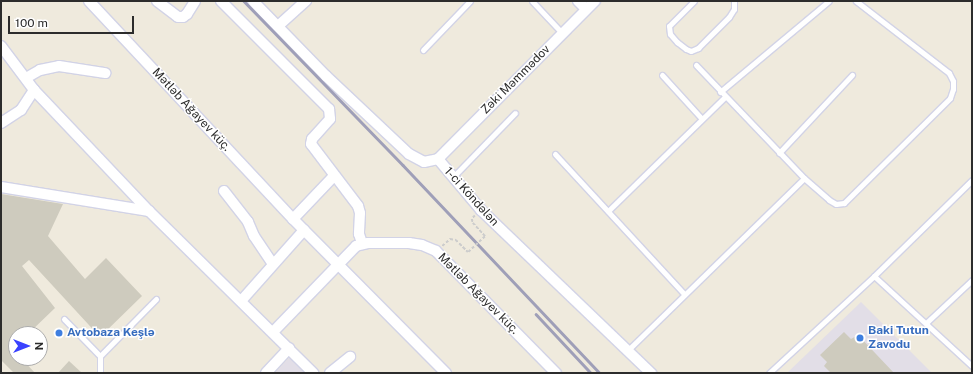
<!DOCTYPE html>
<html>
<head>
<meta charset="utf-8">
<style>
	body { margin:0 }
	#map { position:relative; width:973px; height:374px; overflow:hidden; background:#efeadd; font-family:"Public Sans",sans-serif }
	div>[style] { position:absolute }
	.industrial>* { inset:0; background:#e2dee7 }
	.building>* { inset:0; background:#cecbbe }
	.path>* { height:1.5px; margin-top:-0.75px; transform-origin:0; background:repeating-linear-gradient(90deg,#ccc 0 3px,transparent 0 5px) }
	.roads { filter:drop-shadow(1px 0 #d2d3e6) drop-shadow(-1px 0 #d2d3e6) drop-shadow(0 1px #d2d3e6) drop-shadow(0 -1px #d2d3e6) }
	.service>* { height:5px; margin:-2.5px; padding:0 2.5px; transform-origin:2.5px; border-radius:2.5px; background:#fff }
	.minor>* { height:10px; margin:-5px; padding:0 5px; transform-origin:5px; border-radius:5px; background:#fff }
	.rail>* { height:2.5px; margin:-1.25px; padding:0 1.25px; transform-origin:1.25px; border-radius:1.25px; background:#9f9fb8 }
	.path-bridge>* { height:1.5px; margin-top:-0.75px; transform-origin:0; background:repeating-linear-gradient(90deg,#ccc 0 3px,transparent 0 5px) }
	.dots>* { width:11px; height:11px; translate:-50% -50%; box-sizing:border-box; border:2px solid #fff; border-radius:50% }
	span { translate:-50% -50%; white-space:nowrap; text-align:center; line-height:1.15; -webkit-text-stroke:3px #fff; paint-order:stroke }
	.street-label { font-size:12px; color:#2c2c2c }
	.shop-label { font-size:12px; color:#366cbe; font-weight:700 }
	.left { translate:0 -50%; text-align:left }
	.frame { position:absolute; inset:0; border:2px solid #2c2c2c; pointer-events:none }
	.north { position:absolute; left:8px; top:326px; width:40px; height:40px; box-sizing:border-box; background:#fff; border:1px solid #ababab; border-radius:50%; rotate:90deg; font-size:11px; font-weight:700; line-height:16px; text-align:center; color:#2c2c2c }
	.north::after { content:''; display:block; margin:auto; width:14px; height:18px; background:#3a42ff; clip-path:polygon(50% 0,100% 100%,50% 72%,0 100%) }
	.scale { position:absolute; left:8px; top:16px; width:126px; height:18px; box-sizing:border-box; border:2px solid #2c2c2c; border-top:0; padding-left:5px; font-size:12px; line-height:14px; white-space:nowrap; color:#2c2c2c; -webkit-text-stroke:3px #fff; paint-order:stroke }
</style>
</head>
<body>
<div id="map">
	<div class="industrial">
		<div style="clip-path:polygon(861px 302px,932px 373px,787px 373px)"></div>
		<div style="clip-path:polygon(290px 357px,306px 373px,275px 373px)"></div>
	</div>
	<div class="building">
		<div style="clip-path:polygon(1px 194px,63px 204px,48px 236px,85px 279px,106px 258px,142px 296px,100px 337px,29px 260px,22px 266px,55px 308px,28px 334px,16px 334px,16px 346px,13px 349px,16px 352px,16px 358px,21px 358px,35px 373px,14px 373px,1px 360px)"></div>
		<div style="clip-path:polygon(844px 332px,851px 339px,858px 335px,894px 373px,831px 373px,824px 366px,827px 362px,820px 355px)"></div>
		<div style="clip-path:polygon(69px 361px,82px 373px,58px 373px)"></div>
	</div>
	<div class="path">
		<div style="left:475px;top:216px;width:4px;rotate:135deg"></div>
		<div style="left:472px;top:219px;width:4px;rotate:76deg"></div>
		<div style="left:473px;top:223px;width:18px;rotate:47deg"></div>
		<div style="left:442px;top:246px;width:11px;rotate:-41deg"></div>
		<div style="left:450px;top:239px;width:6px;rotate:9deg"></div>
		<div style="left:456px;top:240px;width:17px;rotate:45deg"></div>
	</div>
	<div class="roads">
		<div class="service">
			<div style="left:532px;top:1px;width:44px;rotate:46.8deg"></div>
			<div style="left:694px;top:1px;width:35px;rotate:135deg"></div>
			<div style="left:669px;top:26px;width:8px;rotate:83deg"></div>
			<div style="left:670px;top:34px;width:11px;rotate:49deg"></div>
			<div style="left:677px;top:42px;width:11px;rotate:38deg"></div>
			<div style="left:686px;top:49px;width:5px;rotate:22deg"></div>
			<div style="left:691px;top:51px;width:8px;rotate:-23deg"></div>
			<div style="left:698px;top:48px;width:44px;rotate:-45deg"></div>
			<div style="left:729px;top:17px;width:9px;rotate:-58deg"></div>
			<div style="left:734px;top:9px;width:8px;rotate:-90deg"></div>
			<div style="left:423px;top:50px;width:68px;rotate:-46.2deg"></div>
			<div style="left:696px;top:65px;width:156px;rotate:46.3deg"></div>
			<div style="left:804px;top:178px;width:33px;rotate:41deg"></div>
			<div style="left:829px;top:200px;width:8px;rotate:30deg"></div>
			<div style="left:836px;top:204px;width:8px;rotate:-7deg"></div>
			<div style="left:844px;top:203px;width:149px;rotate:-44.7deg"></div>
			<div style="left:950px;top:98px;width:9px;rotate:-72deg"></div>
			<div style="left:953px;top:89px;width:8px;rotate:-90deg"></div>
			<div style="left:953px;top:81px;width:9px;rotate:-117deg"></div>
			<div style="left:949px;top:73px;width:118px;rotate:-142.3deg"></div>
			<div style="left:662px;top:75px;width:59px;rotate:47.7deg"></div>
			<div style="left:720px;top:92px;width:142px;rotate:-39.9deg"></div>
			<div style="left:779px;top:153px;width:107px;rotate:-46.9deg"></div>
			<div style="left:555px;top:154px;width:190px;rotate:47.3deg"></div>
			<div style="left:453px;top:177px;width:89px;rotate:-45.9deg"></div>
			<div style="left:608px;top:211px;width:163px;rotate:-44.3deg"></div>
			<div style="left:874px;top:276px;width:133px;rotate:42.6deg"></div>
			<div style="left:64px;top:319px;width:52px;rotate:45.8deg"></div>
			<div style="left:100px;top:356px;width:17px;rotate:90deg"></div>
			<div style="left:926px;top:323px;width:63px;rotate:-43.1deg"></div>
			<div style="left:628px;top:350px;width:246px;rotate:-44.3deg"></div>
			<div style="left:100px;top:356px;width:80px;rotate:-45.5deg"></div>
			<div style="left:769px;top:373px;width:143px;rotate:-42.7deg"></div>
			<div style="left:874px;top:276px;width:137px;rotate:-44.4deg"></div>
		</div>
		<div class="minor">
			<div style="left:89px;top:1px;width:299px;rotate:46.9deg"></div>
			<div style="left:293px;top:219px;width:217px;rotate:45.2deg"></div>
			<div style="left:157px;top:1px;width:26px;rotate:37deg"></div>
			<div style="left:178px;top:17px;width:5px"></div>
			<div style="left:183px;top:17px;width:5px;rotate:-37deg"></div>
			<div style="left:187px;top:14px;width:15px;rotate:-58deg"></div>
			<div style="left:221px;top:1px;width:153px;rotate:45deg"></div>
			<div style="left:329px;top:109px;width:10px;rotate:84deg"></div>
			<div style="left:330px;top:119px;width:27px;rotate:132deg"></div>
			<div style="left:312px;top:139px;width:5px;rotate:101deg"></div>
			<div style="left:311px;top:144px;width:78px;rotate:52.8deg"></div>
			<div style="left:358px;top:206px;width:7px;rotate:74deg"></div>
			<div style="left:360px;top:213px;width:21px;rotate:93deg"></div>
			<div style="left:359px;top:234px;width:9px;rotate:72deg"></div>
			<div style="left:253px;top:1px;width:105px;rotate:45.8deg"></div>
			<div style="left:326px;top:76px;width:114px;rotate:43.2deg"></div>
			<div style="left:409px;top:154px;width:17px;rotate:28deg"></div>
			<div style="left:424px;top:162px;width:14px;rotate:-12deg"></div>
			<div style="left:438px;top:159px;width:67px;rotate:49.9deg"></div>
			<div style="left:481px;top:210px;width:236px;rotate:43.8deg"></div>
			<div style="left:578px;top:1px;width:11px;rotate:45deg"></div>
			<div style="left:278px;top:26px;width:38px;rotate:-42deg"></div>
			<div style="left:1px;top:46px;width:55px;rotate:53.1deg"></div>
			<div style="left:34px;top:90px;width:167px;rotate:46.5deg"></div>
			<div style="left:149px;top:211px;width:231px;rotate:44.6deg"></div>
			<div style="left:26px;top:78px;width:16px;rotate:-30deg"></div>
			<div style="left:40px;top:70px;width:19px;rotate:-12deg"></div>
			<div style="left:59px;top:66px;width:47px;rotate:8.7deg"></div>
			<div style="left:1px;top:123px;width:24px;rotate:-33deg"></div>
			<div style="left:21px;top:110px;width:24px;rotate:-57deg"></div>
			<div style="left:438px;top:159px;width:223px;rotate:-45.2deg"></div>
			<div style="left:1px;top:187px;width:150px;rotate:9.2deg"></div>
			<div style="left:224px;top:191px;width:39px;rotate:52deg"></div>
			<div style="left:248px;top:222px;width:15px;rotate:67deg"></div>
			<div style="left:254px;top:236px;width:34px;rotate:56deg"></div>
			<div style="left:293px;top:219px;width:59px;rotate:-46.4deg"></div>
			<div style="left:241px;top:301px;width:95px;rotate:-48.4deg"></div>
			<div style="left:273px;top:332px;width:120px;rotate:-46deg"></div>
			<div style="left:356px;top:246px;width:12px;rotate:-14deg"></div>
			<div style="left:368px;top:243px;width:41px"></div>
			<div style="left:409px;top:243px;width:13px;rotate:9deg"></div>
			<div style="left:422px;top:245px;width:15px;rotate:23deg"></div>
			<div style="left:436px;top:251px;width:171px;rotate:45.5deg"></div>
			<div style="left:266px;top:373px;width:34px;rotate:-47deg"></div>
			<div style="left:330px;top:373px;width:26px;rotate:-39deg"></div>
		</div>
	</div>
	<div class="rail">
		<div style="left:244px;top:1px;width:228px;rotate:45.9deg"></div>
		<div style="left:403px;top:165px;width:286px;rotate:46.6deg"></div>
		<div style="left:536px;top:314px;width:81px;rotate:47deg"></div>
	</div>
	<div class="path-bridge">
		<div style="left:468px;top:252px;width:23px;rotate:-43deg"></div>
	</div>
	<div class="dots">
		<div style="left:59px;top:333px;background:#3f7fe0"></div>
		<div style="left:860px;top:338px;background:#3f7fe0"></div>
	</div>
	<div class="street-label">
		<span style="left:516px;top:80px;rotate:-45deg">Zəki Məmmədov</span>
		<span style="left:191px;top:110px;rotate:47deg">Mətləb Ağayev küç.</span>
		<span style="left:471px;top:197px;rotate:48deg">1-ci Köndələn</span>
		<span style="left:478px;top:294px;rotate:45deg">Mətləb Ağayev küç.</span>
	</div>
	<div class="shop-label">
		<span class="left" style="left:868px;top:338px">Baki Tutun<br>Zavodu</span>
		<span class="left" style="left:67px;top:333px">Avtobaza Keşlə</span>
	</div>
	<div class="frame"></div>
	<div class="north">N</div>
	<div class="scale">100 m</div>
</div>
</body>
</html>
